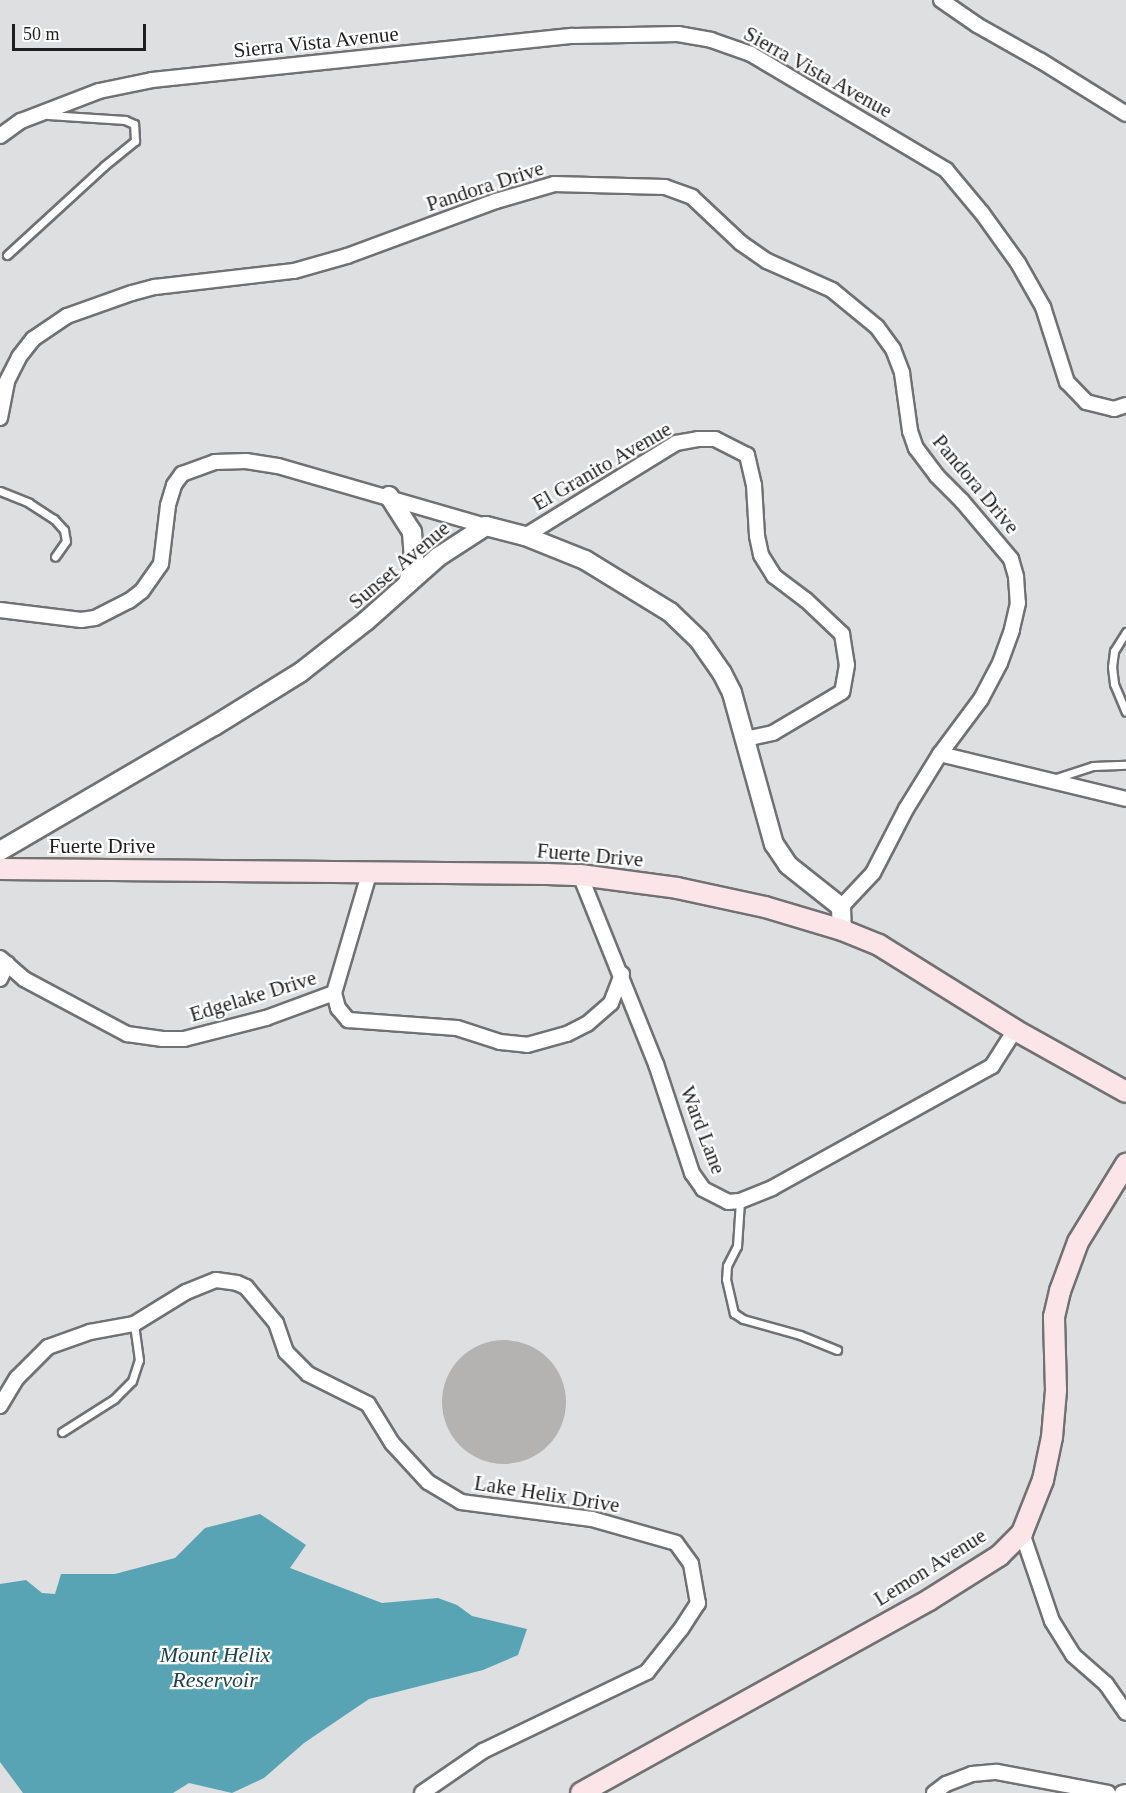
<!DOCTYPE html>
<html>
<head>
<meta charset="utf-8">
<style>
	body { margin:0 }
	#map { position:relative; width:1126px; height:1793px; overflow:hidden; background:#dedfe1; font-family:"Times New Roman",serif }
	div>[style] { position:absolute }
	.water>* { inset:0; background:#58a3b4 }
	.building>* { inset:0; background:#b5b3b2 }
	.round { border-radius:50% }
	.roads { filter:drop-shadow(2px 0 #717173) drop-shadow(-2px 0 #717173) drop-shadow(0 2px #717173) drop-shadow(0 -2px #717173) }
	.service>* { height:7px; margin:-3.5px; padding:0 3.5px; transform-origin:3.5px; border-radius:3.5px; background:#fff }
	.minor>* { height:14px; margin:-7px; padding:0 7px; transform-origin:7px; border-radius:7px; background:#fff }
	.tertiary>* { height:18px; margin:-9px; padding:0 9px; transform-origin:9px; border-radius:9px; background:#fff }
	.secondary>* { height:20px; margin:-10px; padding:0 10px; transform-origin:10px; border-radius:10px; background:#fbe5e8 }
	span { translate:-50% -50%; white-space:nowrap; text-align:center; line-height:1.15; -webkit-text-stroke:4.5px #fff; paint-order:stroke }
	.street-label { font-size:21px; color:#1f1f20 }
	.water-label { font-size:22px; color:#1f434b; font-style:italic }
	.scale { position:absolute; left:12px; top:24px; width:134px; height:27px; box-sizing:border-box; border:3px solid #1f1f20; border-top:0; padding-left:8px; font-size:18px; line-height:21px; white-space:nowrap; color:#1f1f20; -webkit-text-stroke:4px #fff; paint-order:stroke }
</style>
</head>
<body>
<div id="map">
	<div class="water">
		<div style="clip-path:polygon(260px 1514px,306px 1545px,290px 1568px,382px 1603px,438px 1598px,457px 1605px,472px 1616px,527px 1629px,518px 1655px,483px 1670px,369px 1699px,304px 1743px,264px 1778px,232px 1793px,189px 1783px,173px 1793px,23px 1793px,0 1762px,0 1584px,26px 1580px,42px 1593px,55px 1594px,61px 1574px,115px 1574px,175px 1558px,205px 1528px)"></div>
	</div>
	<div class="building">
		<div class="round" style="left:442px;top:1340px;width:124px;height:124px"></div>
	</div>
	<div class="roads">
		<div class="service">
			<div style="left:7px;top:255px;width:132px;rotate:-42.5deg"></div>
			<div style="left:104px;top:166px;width:40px;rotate:-39deg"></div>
			<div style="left:135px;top:141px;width:17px;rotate:-93deg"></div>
			<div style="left:134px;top:124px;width:10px;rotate:-156deg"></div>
			<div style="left:125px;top:120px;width:77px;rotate:-176.3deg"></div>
			<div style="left:0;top:491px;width:31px;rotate:22deg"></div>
			<div style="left:29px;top:503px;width:30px;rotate:33deg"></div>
			<div style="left:54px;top:519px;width:15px;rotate:48deg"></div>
			<div style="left:64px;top:530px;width:11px;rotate:80deg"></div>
			<div style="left:66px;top:541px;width:19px;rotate:125deg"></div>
			<div style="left:1126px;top:632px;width:22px;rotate:122deg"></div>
			<div style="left:1114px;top:651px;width:16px;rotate:97deg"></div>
			<div style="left:1112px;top:667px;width:17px;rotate:83deg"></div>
			<div style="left:1114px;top:684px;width:30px;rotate:67deg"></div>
			<div style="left:1053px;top:779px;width:42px;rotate:-18deg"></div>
			<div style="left:1093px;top:766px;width:33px;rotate:-2deg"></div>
			<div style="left:740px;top:1201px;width:45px;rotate:93.8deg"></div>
			<div style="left:737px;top:1246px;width:22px;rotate:117deg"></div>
			<div style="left:727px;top:1266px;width:13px;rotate:94deg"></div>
			<div style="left:726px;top:1279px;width:35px;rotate:77deg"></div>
			<div style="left:734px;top:1313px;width:11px;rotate:34deg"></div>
			<div style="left:743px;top:1319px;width:59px;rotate:15.7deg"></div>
			<div style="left:800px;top:1335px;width:40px;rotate:22deg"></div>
			<div style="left:62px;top:1432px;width:62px;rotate:-32.4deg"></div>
			<div style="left:114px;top:1399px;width:25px;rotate:-45deg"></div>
			<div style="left:132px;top:1381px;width:22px;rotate:-72deg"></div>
			<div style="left:139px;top:1360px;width:36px;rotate:-98deg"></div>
		</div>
		<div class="minor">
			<div style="left:941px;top:0;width:44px;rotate:34.8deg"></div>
			<div style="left:977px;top:25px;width:73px;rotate:29.4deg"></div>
			<div style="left:1041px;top:61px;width:100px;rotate:31.9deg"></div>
			<div style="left:0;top:136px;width:26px;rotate:-36deg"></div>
			<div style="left:21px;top:121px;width:84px;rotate:-21deg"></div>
			<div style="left:99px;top:91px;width:54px;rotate:-11.7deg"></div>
			<div style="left:152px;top:80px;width:423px;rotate:-6deg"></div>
			<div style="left:573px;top:36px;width:105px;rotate:-1.1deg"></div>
			<div style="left:678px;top:34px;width:34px;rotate:10deg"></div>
			<div style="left:711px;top:40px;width:42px;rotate:19.3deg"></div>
			<div style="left:751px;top:54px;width:227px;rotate:30.7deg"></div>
			<div style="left:946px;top:170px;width:56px;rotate:50.1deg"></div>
			<div style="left:982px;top:213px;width:62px;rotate:54.2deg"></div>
			<div style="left:1018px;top:263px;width:51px;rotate:60.4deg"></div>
			<div style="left:1043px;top:307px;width:79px;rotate:72.3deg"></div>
			<div style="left:1067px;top:382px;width:28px;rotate:46deg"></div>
			<div style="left:1086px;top:402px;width:29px;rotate:14deg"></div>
			<div style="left:1114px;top:409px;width:13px;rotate:-18deg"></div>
			<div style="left:0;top:418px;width:38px;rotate:-79deg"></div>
			<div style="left:7px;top:381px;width:27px;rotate:-63deg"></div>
			<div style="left:19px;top:357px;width:23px;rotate:-52deg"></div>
			<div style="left:33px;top:339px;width:41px;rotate:-34.1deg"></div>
			<div style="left:67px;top:316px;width:69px;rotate:-19.5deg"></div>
			<div style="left:132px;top:293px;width:24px;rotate:-15deg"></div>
			<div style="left:155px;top:287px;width:140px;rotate:-6.6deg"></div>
			<div style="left:294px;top:271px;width:55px;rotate:-15.8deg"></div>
			<div style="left:347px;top:256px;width:159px;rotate:-20.3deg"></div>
			<div style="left:496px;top:201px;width:60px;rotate:-16.3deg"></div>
			<div style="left:554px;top:184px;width:111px;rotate:1.5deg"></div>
			<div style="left:665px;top:187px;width:29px;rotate:20deg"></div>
			<div style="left:692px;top:197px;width:67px;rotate:43.2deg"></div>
			<div style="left:741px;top:243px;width:32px;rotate:35deg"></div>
			<div style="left:767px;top:261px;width:71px;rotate:24deg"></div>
			<div style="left:832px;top:290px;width:58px;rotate:39.4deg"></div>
			<div style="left:877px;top:327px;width:27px;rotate:54deg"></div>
			<div style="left:893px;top:349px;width:26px;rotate:69deg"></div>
			<div style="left:902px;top:373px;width:59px;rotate:82.1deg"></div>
			<div style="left:910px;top:431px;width:18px;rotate:71deg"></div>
			<div style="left:916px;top:448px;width:35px;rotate:53deg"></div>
			<div style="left:937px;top:476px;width:35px;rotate:45deg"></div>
			<div style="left:962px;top:501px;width:76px;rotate:49.8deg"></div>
			<div style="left:1011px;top:559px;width:19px;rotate:74deg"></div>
			<div style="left:1016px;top:577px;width:26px;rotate:86deg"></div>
			<div style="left:1018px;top:603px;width:28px;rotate:103deg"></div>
			<div style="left:1012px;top:630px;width:35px;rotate:110deg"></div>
			<div style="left:1000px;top:663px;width:41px;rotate:117.8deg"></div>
			<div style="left:981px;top:699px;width:69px;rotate:126.7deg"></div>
			<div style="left:940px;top:754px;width:65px;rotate:121.7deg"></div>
			<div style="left:906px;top:809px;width:72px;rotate:117.3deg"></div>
			<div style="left:873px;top:873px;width:47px;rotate:133.3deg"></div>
			<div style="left:525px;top:536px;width:177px;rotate:-31.6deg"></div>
			<div style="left:676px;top:443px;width:22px;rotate:-10deg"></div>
			<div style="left:698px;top:439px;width:17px"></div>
			<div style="left:715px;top:439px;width:36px;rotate:27deg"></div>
			<div style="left:747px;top:455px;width:31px;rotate:77deg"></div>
			<div style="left:754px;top:485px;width:51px;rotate:86.6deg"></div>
			<div style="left:757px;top:536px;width:19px;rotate:78deg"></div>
			<div style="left:761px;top:555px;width:25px;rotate:58deg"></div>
			<div style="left:774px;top:576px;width:40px;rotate:37deg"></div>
			<div style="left:806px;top:600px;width:50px;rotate:43.4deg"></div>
			<div style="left:842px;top:634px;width:31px;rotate:81deg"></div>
			<div style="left:847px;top:665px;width:27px;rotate:100deg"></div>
			<div style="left:842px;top:692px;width:80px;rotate:149.3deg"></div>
			<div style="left:773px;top:733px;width:29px;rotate:168deg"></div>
			<div style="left:0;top:610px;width:82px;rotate:7deg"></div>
			<div style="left:81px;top:620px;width:14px;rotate:-8deg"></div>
			<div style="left:95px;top:618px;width:38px;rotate:-27deg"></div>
			<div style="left:129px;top:601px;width:16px;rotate:-38deg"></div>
			<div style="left:142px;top:591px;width:33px;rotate:-55deg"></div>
			<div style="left:161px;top:564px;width:59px;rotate:-83.2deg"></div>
			<div style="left:168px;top:505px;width:21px;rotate:-73deg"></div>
			<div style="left:174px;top:485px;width:14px;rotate:-54deg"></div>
			<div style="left:182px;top:474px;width:35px;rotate:-20deg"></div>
			<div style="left:215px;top:462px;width:31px;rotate:-2deg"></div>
			<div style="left:246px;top:461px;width:32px;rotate:9deg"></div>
			<div style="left:278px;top:466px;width:216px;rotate:16.1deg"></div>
			<div style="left:940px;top:754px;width:191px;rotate:13.6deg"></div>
			<div style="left:580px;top:875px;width:204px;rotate:68.1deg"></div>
			<div style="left:656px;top:1064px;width:115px;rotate:71.7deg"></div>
			<div style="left:692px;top:1173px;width:19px;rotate:55deg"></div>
			<div style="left:703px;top:1189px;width:28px;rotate:27deg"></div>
			<div style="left:728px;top:1202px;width:12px;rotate:-5deg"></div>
			<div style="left:740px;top:1201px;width:35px;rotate:-22deg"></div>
			<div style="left:772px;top:1188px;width:252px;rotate:-29deg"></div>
			<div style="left:992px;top:1066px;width:43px;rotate:-57.4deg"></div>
			<div style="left:0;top:958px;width:32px;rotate:41deg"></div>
			<div style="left:24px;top:979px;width:117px;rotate:28.1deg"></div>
			<div style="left:127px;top:1034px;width:36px;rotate:8deg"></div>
			<div style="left:163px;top:1039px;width:21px"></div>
			<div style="left:184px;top:1039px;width:85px;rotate:-14.4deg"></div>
			<div style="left:266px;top:1018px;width:72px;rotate:-20.2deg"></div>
			<div style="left:0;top:979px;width:17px;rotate:-65deg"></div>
			<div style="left:334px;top:993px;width:16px;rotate:75deg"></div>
			<div style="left:338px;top:1008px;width:16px;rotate:50deg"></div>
			<div style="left:348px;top:1020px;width:109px;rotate:4.2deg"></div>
			<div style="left:457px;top:1028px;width:45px;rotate:18deg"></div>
			<div style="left:500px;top:1042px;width:27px;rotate:6deg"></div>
			<div style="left:527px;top:1045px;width:41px;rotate:-15.4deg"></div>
			<div style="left:567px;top:1034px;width:22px;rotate:-27deg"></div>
			<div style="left:587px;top:1024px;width:32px;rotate:-41deg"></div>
			<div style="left:611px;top:1003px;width:31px;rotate:-69deg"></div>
			<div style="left:334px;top:993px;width:127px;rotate:-73.6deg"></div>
			<div style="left:0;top:1406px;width:33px;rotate:-59deg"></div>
			<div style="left:17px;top:1378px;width:44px;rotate:-45deg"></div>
			<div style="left:48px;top:1347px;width:45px;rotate:-19.7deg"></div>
			<div style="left:90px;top:1332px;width:45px;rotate:-10.3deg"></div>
			<div style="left:134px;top:1324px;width:61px;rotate:-31.6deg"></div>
			<div style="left:186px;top:1292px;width:32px;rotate:-22deg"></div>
			<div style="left:216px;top:1280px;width:21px;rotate:8deg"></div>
			<div style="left:237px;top:1283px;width:10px;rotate:24deg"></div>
			<div style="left:246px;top:1287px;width:47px;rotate:50.2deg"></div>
			<div style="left:276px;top:1323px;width:31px;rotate:71deg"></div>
			<div style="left:286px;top:1352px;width:31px;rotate:45deg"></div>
			<div style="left:308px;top:1374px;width:67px;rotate:26.6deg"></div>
			<div style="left:368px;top:1404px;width:46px;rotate:58.4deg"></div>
			<div style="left:392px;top:1443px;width:53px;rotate:47.3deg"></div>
			<div style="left:428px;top:1482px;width:39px;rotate:31deg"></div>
			<div style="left:461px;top:1502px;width:132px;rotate:7.4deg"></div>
			<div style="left:592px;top:1519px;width:87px;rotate:15.9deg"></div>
			<div style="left:676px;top:1543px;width:26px;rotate:54deg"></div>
			<div style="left:691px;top:1564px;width:40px;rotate:80deg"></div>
			<div style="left:698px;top:1603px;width:31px;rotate:123deg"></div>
			<div style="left:681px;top:1629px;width:55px;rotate:128.3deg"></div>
			<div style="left:647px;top:1672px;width:182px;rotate:154.3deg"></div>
			<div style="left:483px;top:1751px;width:74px;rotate:145.5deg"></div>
			<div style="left:1022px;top:1533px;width:93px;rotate:71.2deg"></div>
			<div style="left:1052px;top:1621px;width:40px;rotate:58deg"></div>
			<div style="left:1073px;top:1655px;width:44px;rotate:41.3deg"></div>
			<div style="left:1106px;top:1684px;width:35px;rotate:55deg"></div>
			<div style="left:934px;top:1793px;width:15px;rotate:-37deg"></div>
			<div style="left:946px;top:1784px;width:28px;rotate:-21deg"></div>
			<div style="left:972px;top:1774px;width:25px;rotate:-5deg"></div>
			<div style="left:997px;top:1772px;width:113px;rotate:10.7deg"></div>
			<div style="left:1122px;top:1793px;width:4px;rotate:-14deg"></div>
		</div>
		<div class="tertiary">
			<div style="left:389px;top:496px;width:43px;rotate:57.4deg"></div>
			<div style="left:412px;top:532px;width:26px;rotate:86deg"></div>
			<div style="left:414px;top:558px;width:26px;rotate:103deg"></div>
			<div style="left:0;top:851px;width:248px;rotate:-30.3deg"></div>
			<div style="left:214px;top:726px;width:102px;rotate:-31.8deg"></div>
			<div style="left:301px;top:672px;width:83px;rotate:-38.1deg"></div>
			<div style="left:366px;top:621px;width:96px;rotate:-41.6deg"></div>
			<div style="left:438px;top:557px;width:57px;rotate:-32.9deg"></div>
			<div style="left:486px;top:526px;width:40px;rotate:14.4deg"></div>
			<div style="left:525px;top:536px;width:65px;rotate:21.8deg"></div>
			<div style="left:585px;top:560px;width:100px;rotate:31.5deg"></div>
			<div style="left:670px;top:612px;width:40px;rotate:44deg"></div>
			<div style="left:699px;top:640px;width:40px;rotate:55.1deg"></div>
			<div style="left:722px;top:673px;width:22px;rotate:63deg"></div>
			<div style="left:732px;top:693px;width:157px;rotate:74.5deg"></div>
			<div style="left:774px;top:844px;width:25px;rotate:56deg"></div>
			<div style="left:788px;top:865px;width:68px;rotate:38.4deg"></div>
			<div style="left:841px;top:907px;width:23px;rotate:88deg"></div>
		</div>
		<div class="secondary">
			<div style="left:0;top:869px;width:547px;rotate:0.52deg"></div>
			<div style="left:547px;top:874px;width:33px;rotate:2deg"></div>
			<div style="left:580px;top:875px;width:98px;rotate:7.6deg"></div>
			<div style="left:677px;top:888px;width:90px;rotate:12.2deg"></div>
			<div style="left:765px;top:907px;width:80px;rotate:16.6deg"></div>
			<div style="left:842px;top:930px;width:40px;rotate:22deg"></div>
			<div style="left:879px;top:945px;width:160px;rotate:32deg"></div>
			<div style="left:1015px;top:1030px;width:127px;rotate:29.2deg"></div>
			<div style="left:581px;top:1793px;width:398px;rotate:-29deg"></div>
			<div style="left:929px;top:1600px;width:83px;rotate:-32.2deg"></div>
			<div style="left:999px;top:1556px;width:33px;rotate:-45deg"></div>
			<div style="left:1022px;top:1533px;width:57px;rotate:-68.4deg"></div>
			<div style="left:1043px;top:1480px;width:44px;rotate:-78.2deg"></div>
			<div style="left:1052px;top:1437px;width:47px;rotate:-85.1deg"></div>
			<div style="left:1056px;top:1390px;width:73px;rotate:-91.6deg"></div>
			<div style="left:1054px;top:1317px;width:27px;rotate:-77deg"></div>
			<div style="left:1060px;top:1291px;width:52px;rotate:-69.8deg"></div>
			<div style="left:1078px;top:1242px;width:92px;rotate:-58.4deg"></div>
		</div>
	</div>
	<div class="street-label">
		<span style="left:316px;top:42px;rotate:-6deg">Sierra Vista Avenue</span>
		<span style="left:818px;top:72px;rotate:29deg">Sierra Vista Avenue</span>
		<span style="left:485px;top:186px;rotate:-18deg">Pandora Drive</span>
		<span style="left:602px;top:466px;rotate:-30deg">El Granito Avenue</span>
		<span style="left:976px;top:484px;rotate:50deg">Pandora Drive</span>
		<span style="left:399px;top:565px;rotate:-40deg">Sunset Avenue</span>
		<span style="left:102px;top:846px">Fuerte Drive</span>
		<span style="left:590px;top:855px;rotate:5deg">Fuerte Drive</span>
		<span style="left:253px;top:996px;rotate:-17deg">Edgelake Drive</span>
		<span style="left:703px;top:1130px;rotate:69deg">Ward Lane</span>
		<span style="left:547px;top:1494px;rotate:9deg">Lake Helix Drive</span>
		<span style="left:930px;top:1567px;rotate:-32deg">Lemon Avenue</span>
	</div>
	<div class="water-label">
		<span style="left:215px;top:1667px">Mount Helix<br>Reservoir</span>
	</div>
	<div class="scale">50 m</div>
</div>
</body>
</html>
